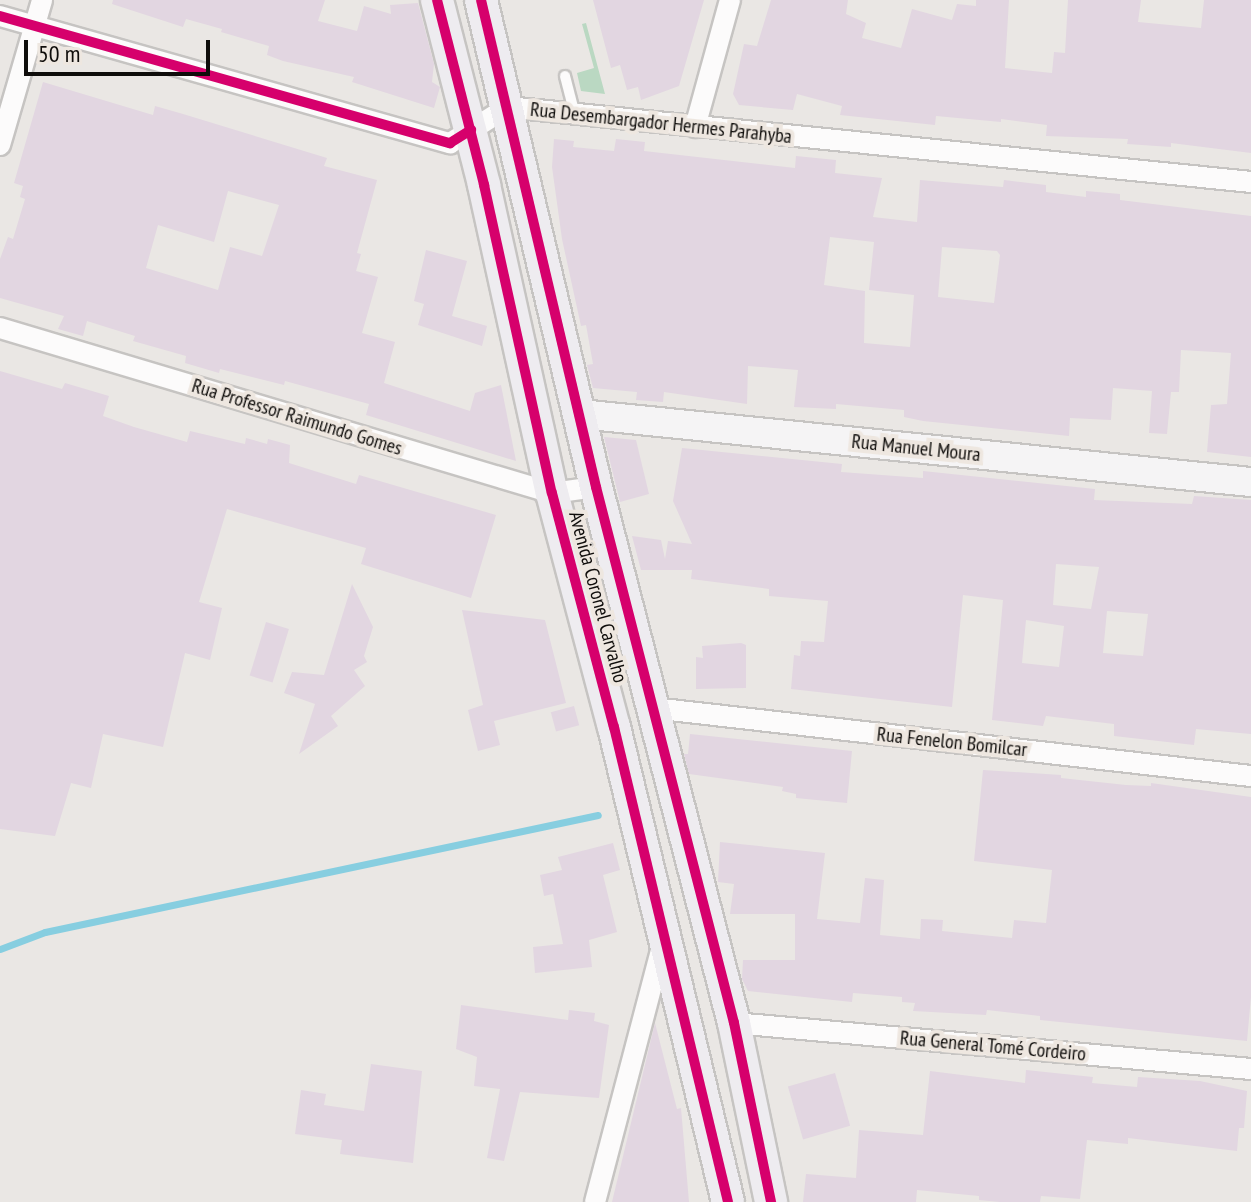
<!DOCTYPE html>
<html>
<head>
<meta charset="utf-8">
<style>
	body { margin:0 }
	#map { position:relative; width:1251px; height:1202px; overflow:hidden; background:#eae7e4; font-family:"PT Sans Narrow",sans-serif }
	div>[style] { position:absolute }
	.green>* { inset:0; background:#bad8c2 }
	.stream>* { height:7px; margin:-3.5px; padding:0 3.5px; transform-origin:3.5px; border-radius:3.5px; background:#87cee0 }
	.building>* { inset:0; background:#e2d6e1; transform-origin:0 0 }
	.roads { filter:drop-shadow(2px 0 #c6c4c2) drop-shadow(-2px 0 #c6c4c2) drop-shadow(0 2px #c6c4c2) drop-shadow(0 -2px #c6c4c2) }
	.lane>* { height:10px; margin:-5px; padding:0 5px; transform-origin:5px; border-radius:5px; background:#fcfbfb }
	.street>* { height:20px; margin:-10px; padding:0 10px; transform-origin:10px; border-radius:10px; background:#fcfbfb }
	.secondary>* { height:28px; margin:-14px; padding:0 14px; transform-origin:14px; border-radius:14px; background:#f5f4f5 }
	.primary>* { height:32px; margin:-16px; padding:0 16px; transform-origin:16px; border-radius:16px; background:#eeecf0 }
	.cycleway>* { height:10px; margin:-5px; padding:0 5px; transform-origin:5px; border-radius:5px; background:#d6006c }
	span { translate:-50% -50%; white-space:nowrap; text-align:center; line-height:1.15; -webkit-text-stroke:8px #eee7e0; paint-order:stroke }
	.street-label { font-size:20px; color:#0f0d0b }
	.scale { position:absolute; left:24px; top:40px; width:186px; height:36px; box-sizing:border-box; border:4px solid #0f0d0b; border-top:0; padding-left:10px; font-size:24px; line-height:28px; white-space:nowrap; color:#0f0d0b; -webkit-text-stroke:6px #eee7e0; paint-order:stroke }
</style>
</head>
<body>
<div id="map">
	<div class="green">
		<div style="clip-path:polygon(586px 23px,605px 94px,581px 91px,577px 73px,594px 68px,582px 24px)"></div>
	</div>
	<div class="stream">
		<div style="left:0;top:949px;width:48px;rotate:-20.7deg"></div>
		<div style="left:45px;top:932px;width:565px;rotate:-11.95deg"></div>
	</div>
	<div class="building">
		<div style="clip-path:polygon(113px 0,325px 0,318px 21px,357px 31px,364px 6px,391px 14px,390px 5px,418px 3px,434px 64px,432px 82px,440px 87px,434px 108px,352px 82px,354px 77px,283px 61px,267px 55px,269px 46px,221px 32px,222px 29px,186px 19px,183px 27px,112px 4px)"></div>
		<div style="clip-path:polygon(593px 0,704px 0,679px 86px,641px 100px,638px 87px,627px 90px,620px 65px,611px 68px)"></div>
		<div style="clip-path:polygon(771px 0,848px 0,846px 14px,866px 23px,862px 38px,901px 48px,912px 9px,952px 20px,957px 4px,976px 6px,976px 0,1009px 0,1005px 68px,1052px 73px,1054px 52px,1065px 53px,1068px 0,1141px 0,1138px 22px,1201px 28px,1204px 0,1251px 0,1251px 153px,1171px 143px,1171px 147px,1127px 144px,1128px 139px,1046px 136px,1047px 125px,1001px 119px,1001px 122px,936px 116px,935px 125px,840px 115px,842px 106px,797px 94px,793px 110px,739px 105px,733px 94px,744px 44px,757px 46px)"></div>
		<div style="clip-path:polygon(evenodd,43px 82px,153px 115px,155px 106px,183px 114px,327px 158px,324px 166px,377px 180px,357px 253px,361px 254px,356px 271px,378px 277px,362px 333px,395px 342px,384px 383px,470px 411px,475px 393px,501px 385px,516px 461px,366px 415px,369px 404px,285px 381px,284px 385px,220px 369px,219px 373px,185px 363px,186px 356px,133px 341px,135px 336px,106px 327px,87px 321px,83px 336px,58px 329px,64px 316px,0 298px,0 259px,8px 237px,13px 239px,25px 199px,20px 197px,23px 186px,14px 183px,43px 82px,228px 191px,279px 205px,262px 256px,230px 247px,218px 290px,146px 268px,158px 225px,214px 242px,228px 191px)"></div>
		<div style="clip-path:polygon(evenodd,554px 139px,574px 141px,573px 147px,614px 151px,616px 139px,645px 142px,644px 151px,795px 168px,796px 156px,836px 160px,835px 173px,882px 178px,873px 217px,917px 222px,920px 180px,1003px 187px,1004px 180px,1046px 185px,1046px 192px,1086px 197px,1086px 191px,1120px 194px,1120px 200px,1251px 216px,1251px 457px,1207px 452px,1211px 405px,1227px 404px,1231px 353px,1181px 350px,1179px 392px,1171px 392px,1167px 434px,1149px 433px,1152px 391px,1113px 388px,1111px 420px,1070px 418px,1069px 436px,923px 421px,904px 417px,904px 410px,836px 404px,836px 409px,794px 407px,798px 370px,748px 366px,747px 404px,664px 392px,663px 402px,636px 400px,637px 392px,593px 388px,587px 365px,593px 364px,586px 325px,581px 326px,562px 239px,552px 167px,554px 139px,830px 237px,874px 242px,869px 290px,914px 295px,910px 347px,864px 343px,865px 291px,824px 285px,830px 237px,554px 139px,942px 247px,997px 251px,1000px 255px,994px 303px,938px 297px,942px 247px)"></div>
		<div style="clip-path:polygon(426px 250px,467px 261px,452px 316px,487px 326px,482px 346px,418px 325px,424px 304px,414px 301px)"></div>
		<div style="clip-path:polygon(0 371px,62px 389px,65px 383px,109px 396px,103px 416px,134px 427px,187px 442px,190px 431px,245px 444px,246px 438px,267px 444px,268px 439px,290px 445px,289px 463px,356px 484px,359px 475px,496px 515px,471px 598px,361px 564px,366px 548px,227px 509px,199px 602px,222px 608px,210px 660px,185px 653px,163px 747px,103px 734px,91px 788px,71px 783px,55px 836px,0 829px)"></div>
		<div style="clip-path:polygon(604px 437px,636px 440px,649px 494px,620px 502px)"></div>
		<div style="clip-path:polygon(evenodd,682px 448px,842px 464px,841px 472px,923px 478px,923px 471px,1095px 489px,1094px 500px,1192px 504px,1194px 496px,1251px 500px,1251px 734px,1196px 729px,1194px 745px,1114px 736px,1114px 724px,1046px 716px,1043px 726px,992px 720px,1003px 600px,963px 595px,952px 707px,791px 689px,794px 655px,800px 656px,801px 641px,824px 642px,828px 601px,769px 596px,769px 589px,691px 579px,692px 570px,641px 570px,632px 536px,661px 540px,665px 559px,668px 541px,692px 544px,673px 501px,682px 448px,1056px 564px,1099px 567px,1091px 609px,1053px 605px,1056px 564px,682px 448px,1107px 611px,1148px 614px,1143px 656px,1103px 653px,1107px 611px,682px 448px,1026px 620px,1064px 626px,1059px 667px,1022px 663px,1026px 620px)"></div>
		<div style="clip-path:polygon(352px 584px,373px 627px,364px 656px,367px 662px,354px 670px,365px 686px,331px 716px,338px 726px,299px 754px,315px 704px,284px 693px,292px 672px,324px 675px)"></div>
		<div style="clip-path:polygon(462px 610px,545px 620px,566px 703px,494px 721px,500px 745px,478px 751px,468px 710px,483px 705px)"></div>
		<div style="left:266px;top:622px;width:24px;height:56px;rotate:17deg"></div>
		<div style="clip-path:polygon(741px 643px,746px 645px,746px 688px,696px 689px,696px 657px,703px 658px,702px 646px)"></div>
		<div style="left:574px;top:706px;width:20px;height:24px;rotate:75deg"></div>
		<div style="clip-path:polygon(690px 734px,852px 751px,847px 803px,796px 798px,796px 794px,782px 791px,783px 787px,689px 774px,684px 754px,688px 754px)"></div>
		<div style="clip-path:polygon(983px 770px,1061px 775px,1061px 778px,1126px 785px,1151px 786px,1151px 783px,1251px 797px,1251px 997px,1247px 1041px,1040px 1020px,1040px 1016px,987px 1010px,986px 1015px,913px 1011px,915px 1003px,902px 1002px,902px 997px,853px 993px,852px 1002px,748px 991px,742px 979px,743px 960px,795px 960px,795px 914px,730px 914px,734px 884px,718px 882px,720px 842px,825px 853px,817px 919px,860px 923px,865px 878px,884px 880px,880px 935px,920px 939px,921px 919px,943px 920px,942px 931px,1012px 938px,1014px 920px,1046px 923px,1052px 870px,974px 861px)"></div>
		<div style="clip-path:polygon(613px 843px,620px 870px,603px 875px,617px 932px,589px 940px,592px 967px,535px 973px,533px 947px,563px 944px,553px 894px,544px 896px,540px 875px,562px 870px,558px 857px)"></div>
		<div style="clip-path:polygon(461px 1005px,568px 1020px,569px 1010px,595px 1013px,594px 1021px,609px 1025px,599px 1098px,520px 1092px,504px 1161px,487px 1158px,500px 1089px,474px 1086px,477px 1057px,456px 1049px)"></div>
		<div style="clip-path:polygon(655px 1023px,677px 1109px,681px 1108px,689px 1202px,612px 1202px)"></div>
		<div style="clip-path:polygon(371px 1064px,422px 1071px,413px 1163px,340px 1154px,342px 1140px,295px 1134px,301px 1090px,326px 1094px,324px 1105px,364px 1111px)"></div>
		<div style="clip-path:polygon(1026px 1070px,1093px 1077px,1092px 1083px,1137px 1087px,1138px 1077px,1200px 1081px,1247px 1091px,1244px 1128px,1239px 1128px,1237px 1151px,1128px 1138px,1128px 1144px,1087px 1140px,1080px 1199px,1041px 1196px,1040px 1202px,1000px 1202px,979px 1200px,979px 1196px,917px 1190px,916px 1202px,803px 1202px,806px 1174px,856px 1178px,859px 1130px,923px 1135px,930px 1071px,1025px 1083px)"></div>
		<div style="left:835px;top:1073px;width:55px;height:49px;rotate:74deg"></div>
	</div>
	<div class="roads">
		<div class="lane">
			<div style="left:565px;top:76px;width:40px;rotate:75.6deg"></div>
		</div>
		<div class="street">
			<div style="left:0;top:16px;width:468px;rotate:15.8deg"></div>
			<div style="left:450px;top:143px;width:68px;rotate:-31.8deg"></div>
			<div style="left:508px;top:107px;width:747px;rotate:5.76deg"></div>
			<div style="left:695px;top:127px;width:132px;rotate:-74.6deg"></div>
			<div style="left:0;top:145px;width:151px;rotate:-73.8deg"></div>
			<div style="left:0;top:328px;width:576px;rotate:16.64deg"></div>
			<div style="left:552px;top:493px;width:44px;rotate:-7.8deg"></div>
			<div style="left:653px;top:708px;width:602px;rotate:6.49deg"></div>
			<div style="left:734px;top:1023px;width:519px;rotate:5.08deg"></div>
			<div style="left:595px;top:1202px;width:264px;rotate:-75.3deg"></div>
		</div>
		<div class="secondary">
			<div style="left:580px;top:414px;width:674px;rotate:5.79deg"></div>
		</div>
		<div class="primary">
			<div style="left:437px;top:0;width:191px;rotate:75.7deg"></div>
			<div style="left:484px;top:185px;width:315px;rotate:77.6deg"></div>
			<div style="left:552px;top:493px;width:242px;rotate:75.2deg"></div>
			<div style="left:614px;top:727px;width:488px;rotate:76.5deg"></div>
			<div style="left:481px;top:0;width:500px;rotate:76.71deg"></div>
			<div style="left:596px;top:487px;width:553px;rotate:75.56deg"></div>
			<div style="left:734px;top:1023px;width:183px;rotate:78.3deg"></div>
		</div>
	</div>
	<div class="cycleway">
		<div style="left:437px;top:0;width:191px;rotate:75.7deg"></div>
		<div style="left:484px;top:185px;width:315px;rotate:77.6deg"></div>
		<div style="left:552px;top:493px;width:242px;rotate:75.2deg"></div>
		<div style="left:614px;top:727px;width:488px;rotate:76.5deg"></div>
		<div style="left:481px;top:0;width:500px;rotate:76.71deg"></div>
		<div style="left:596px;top:487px;width:553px;rotate:75.56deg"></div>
		<div style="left:734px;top:1023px;width:183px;rotate:78.3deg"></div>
		<div style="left:0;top:16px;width:468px;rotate:15.8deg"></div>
		<div style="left:450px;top:143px;width:25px;rotate:-32deg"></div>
	</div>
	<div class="street-label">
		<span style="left:661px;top:123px;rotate:6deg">Rua Desembargador Hermes Parahyba</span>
		<span style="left:297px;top:417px;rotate:17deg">Rua Professor Raimundo Gomes</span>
		<span style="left:916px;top:448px;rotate:6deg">Rua Manuel Moura</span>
		<span style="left:598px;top:597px;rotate:75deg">Avenida Coronel Carvalho</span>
		<span style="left:952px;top:742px;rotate:6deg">Rua Fenelon Bomilcar</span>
		<span style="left:993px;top:1046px;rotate:5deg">Rua General Tomé Cordeiro</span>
	</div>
	<div class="scale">50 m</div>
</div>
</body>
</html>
